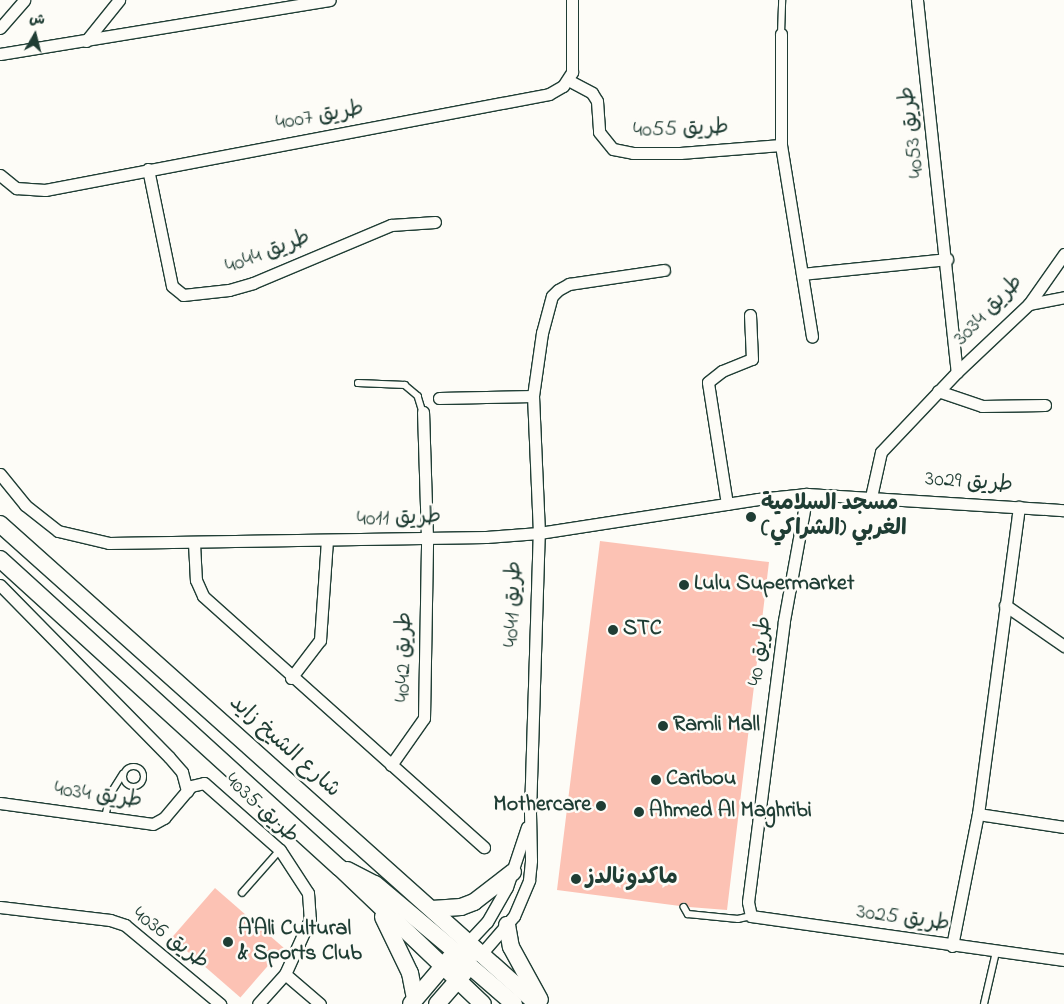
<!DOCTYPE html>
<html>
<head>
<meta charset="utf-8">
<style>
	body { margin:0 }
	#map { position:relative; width:1064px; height:1004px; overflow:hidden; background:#fdfcf7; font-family:"Indie Flower","Playpen Sans Arabic",sans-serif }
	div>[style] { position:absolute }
	.building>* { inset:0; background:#fcc2b4; transform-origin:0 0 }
	.roads { filter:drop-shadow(1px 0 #1f3d34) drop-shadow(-1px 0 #1f3d34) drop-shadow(0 1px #1f3d34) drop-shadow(0 -1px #1f3d34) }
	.lane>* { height:5.5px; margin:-2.75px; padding:0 2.75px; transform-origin:2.75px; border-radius:2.75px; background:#fdfcf7 }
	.lane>.ring { margin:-2.75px; padding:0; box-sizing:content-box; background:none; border:5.5px solid #fdfcf7; border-radius:50% }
	.street>* { height:11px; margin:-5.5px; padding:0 5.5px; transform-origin:5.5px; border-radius:5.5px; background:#fdfcf7 }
	.secondary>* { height:16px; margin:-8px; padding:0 8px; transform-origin:8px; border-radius:8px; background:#fdfcf7 }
	.dots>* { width:14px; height:14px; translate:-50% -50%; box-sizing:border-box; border:2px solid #fdfcf7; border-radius:50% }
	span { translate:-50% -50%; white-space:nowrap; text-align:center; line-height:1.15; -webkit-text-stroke:5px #fdfcf7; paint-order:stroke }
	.street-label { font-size:22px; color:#1f3d34 }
	.poi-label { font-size:22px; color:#1f3d34; font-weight:700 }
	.left { translate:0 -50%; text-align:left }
	.right { translate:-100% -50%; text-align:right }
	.north { position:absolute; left:10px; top:10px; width:50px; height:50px; -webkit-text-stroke:4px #fdfcf7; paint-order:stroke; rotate:8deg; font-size:14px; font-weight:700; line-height:20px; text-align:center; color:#1f3d34 }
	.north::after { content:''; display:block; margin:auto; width:18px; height:22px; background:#1f3d34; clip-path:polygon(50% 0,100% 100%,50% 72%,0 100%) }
</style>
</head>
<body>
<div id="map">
	<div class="building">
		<div style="clip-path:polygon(600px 541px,769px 562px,727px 910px,689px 907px,684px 902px,680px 906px,557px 890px)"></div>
		<div style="left:215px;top:888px;width:91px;height:66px;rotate:41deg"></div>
	</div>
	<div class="roads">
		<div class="lane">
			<div style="left:781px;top:34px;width:34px;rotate:-88deg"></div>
			<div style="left:358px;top:383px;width:47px;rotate:2.4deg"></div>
			<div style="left:405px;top:385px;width:17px;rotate:40deg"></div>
			<div style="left:418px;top:396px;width:17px;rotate:73deg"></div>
			<div class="ring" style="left:124px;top:767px;width:14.5px;height:14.5px"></div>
			<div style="left:105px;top:817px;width:25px;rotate:-76deg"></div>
			<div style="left:111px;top:793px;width:22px;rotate:-58deg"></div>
			<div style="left:242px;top:893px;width:57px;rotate:-48.5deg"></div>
			<div style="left:684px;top:907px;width:8px;rotate:60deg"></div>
			<div style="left:688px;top:914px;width:50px;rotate:5.7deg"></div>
			<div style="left:738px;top:919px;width:13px;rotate:-13deg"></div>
			<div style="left:984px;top:1004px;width:53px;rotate:-77deg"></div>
		</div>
		<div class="street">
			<div style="left:917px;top:0;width:374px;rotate:83.9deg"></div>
			<div style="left:0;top:28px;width:37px;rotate:-49deg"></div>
			<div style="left:781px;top:34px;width:111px;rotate:90deg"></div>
			<div style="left:781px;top:145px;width:194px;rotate:80.8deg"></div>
			<div style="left:86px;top:41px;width:53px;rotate:-51.2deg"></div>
			<div style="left:0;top:54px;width:334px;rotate:-9.3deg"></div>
			<div style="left:568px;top:80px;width:27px;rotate:28deg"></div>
			<div style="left:592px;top:93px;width:9px;rotate:58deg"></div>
			<div style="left:597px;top:101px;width:31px;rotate:86deg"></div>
			<div style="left:599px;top:132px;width:22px;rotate:51deg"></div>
			<div style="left:613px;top:149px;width:20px;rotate:11deg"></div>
			<div style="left:633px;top:153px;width:47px"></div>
			<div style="left:680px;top:153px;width:101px;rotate:-4.5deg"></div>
			<div style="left:148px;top:169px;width:119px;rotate:78.4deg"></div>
			<div style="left:172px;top:286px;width:14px;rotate:39deg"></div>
			<div style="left:183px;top:295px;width:46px;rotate:-6.2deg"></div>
			<div style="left:229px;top:290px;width:25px;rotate:-16deg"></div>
			<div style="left:253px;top:283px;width:150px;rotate:-22.8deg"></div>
			<div style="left:391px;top:225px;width:44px;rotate:-3.9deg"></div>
			<div style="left:0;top:175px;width:21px;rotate:39deg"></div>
			<div style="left:16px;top:188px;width:29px;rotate:4deg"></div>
			<div style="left:45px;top:190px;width:513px;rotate:-10.78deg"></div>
			<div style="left:549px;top:94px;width:16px;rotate:-30deg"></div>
			<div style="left:563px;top:86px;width:17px;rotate:-57deg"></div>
			<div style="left:572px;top:72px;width:72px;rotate:-90deg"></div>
			<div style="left:802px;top:274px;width:146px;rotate:-5.9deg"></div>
			<div style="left:1029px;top:304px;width:36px;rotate:-11deg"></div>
			<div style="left:938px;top:391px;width:46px;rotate:18.8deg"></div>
			<div style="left:982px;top:406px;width:63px;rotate:-0.9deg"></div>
			<div style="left:439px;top:398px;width:94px;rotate:-1.2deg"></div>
			<div style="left:0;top:474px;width:40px;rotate:51deg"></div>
			<div style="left:25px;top:505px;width:42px;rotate:38.2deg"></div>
			<div style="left:58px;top:531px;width:52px;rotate:13.2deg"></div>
			<div style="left:109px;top:543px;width:377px;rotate:-0.9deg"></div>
			<div style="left:486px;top:537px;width:53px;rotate:-4.3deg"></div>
			<div style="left:539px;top:533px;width:222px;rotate:-8.8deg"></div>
			<div style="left:758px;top:499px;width:49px;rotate:-5.8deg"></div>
			<div style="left:807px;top:494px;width:257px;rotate:3.6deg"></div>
			<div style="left:807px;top:494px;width:129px;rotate:100.3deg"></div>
			<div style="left:784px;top:621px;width:283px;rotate:97.3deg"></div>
			<div style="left:748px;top:902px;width:14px;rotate:78deg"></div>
			<div style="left:751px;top:916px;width:316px;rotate:8deg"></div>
			<div style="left:871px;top:497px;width:46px;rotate:-77.5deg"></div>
			<div style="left:881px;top:452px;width:110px;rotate:-46.5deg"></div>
			<div style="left:957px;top:372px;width:99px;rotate:-43.4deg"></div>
			<div style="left:1029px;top:304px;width:61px;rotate:-55deg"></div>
			<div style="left:727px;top:504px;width:123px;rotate:-98.9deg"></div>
			<div style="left:708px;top:382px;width:18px;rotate:-38deg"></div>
			<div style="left:722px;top:371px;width:32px;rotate:-22deg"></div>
			<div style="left:752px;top:359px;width:44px;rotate:-92.6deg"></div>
			<div style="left:194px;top:543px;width:37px;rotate:87deg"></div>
			<div style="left:196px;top:580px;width:17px;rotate:66deg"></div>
			<div style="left:203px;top:596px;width:377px;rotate:41.8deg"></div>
			<div style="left:0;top:585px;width:241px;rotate:45.5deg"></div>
			<div style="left:169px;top:757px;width:20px;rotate:49deg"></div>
			<div style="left:182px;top:772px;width:20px;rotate:75deg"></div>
			<div style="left:1005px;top:605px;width:72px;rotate:34.8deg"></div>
			<div style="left:291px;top:678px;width:48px;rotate:-52.7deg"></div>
			<div style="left:320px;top:640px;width:99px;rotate:-86deg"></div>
			<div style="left:391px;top:765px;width:57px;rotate:-54.9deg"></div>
			<div style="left:424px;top:718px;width:180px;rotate:-89deg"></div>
			<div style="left:427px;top:538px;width:126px;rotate:-91.8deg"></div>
			<div style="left:0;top:803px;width:154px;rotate:7.8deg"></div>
			<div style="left:153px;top:824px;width:13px;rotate:-29deg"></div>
			<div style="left:164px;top:818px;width:42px;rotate:-49.8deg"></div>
			<div style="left:191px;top:786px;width:13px;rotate:-13deg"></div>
			<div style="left:204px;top:783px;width:101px;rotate:41.4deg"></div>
			<div style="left:280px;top:850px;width:51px;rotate:56.9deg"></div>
			<div style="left:308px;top:893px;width:26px;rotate:86deg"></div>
			<div style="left:310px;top:919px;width:60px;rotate:114.4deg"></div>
			<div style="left:285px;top:974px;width:40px;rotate:132deg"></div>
			<div style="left:978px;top:814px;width:87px;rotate:8.6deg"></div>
			<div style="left:0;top:907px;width:111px;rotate:6.7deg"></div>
			<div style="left:110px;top:920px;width:16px;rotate:18deg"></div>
			<div style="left:125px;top:925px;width:124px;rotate:39.7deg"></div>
			<div style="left:469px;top:941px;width:26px;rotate:-47deg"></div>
			<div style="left:487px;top:922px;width:40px;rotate:-60.3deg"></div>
			<div style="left:507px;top:887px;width:63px;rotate:-71.6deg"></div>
			<div style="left:952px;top:946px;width:135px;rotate:-78.9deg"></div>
			<div style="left:978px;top:814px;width:310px;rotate:-82.4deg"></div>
			<div style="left:482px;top:953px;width:49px;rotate:-49.1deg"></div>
			<div style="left:514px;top:916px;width:39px;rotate:-67deg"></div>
			<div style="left:529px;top:880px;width:20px;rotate:-84deg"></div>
			<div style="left:531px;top:860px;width:47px;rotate:-91.2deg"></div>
			<div style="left:530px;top:813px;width:280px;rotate:-88.2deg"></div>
			<div style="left:539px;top:533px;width:137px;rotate:-92.5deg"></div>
			<div style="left:533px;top:396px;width:64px;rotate:-81.9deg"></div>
			<div style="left:542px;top:333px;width:38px;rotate:-75deg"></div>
			<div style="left:552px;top:296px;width:8px;rotate:-45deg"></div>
			<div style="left:558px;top:290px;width:13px;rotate:-29deg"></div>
			<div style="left:569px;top:284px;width:96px;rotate:-8.4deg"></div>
			<div style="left:285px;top:974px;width:46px;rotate:40.6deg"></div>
		</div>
		<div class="secondary">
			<div style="left:0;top:524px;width:720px;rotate:41.79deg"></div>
			<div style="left:0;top:559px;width:459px;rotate:42.3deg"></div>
			<div style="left:340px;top:868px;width:197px;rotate:43.6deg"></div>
			<div style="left:347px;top:870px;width:31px;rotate:27deg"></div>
			<div style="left:375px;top:884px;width:106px;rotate:40deg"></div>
			<div style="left:456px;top:952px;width:26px;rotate:2deg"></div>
			<div style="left:432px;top:909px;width:29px;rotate:-4deg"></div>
			<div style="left:461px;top:907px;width:14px;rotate:-21deg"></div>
			<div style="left:474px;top:902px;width:49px;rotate:-37.6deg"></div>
			<div style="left:383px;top:917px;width:62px;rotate:64.3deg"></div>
			<div style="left:410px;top:973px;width:26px;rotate:79deg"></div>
			<div style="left:507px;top:925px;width:22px;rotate:80deg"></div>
			<div style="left:511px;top:947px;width:60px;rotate:61.3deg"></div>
			<div style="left:450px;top:964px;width:20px;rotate:6deg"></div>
			<div style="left:470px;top:966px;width:58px;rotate:40.8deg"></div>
			<div style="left:411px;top:1004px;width:60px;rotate:-49.7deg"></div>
			<div style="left:437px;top:1004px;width:41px;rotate:-48.9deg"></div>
		</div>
	</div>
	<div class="dots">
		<div style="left:751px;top:517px;background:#1f3d34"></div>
		<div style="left:684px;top:585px;background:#1f3d34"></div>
		<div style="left:613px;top:630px;background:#1f3d34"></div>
		<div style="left:663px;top:726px;background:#1f3d34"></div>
		<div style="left:656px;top:780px;background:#1f3d34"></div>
		<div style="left:601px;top:806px;background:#1f3d34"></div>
		<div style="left:639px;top:812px;background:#1f3d34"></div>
		<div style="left:576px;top:879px;background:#1f3d34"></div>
		<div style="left:228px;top:942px;background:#1f3d34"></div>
	</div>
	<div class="street-label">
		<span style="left:320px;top:117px;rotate:-10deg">طريق 4007</span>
		<span style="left:681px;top:130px;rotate:-2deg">طريق 4055</span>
		<span style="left:913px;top:132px;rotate:-97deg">طريق 4053</span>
		<span style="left:268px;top:253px;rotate:-21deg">طريق 4044</span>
		<span style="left:989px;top:311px;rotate:-46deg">طريق 3034</span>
		<span style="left:969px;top:483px;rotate:4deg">طريق 3029</span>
		<span style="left:399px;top:519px;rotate:-2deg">طريق 4011</span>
		<span style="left:514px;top:604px;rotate:-88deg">طريق 4041</span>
		<span style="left:761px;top:651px;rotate:-82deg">طريق 40</span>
		<span style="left:405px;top:657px;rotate:-89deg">طريق 4042</span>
		<span style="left:284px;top:747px;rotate:42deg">شارع الشيخ زايد</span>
		<span style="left:98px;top:796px;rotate:8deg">طريق 4034</span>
		<span style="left:261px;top:809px;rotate:43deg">طريق 4035</span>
		<span style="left:903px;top:919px;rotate:8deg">طريق 3025</span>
		<span style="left:170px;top:939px;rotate:37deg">طريق 4036</span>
	</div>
	<div class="poi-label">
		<span class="left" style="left:761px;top:517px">مسجد السلامية<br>الغربي (الشراكي)</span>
		<span class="left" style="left:694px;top:585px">Lulu Supermarket</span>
		<span class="left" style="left:623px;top:630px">STC</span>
		<span class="left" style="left:673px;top:726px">Ramli Mall</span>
		<span class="left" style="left:666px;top:780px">Caribou</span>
		<span class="right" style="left:591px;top:806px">Mothercare</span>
		<span class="left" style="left:649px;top:812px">Ahmed Al Maghribi</span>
		<span class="left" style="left:586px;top:879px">ماكدونالدز</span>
		<span class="left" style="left:238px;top:942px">A'Ali Cultural<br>&amp; Sports Club</span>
	</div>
	<div class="north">ش</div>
</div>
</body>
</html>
